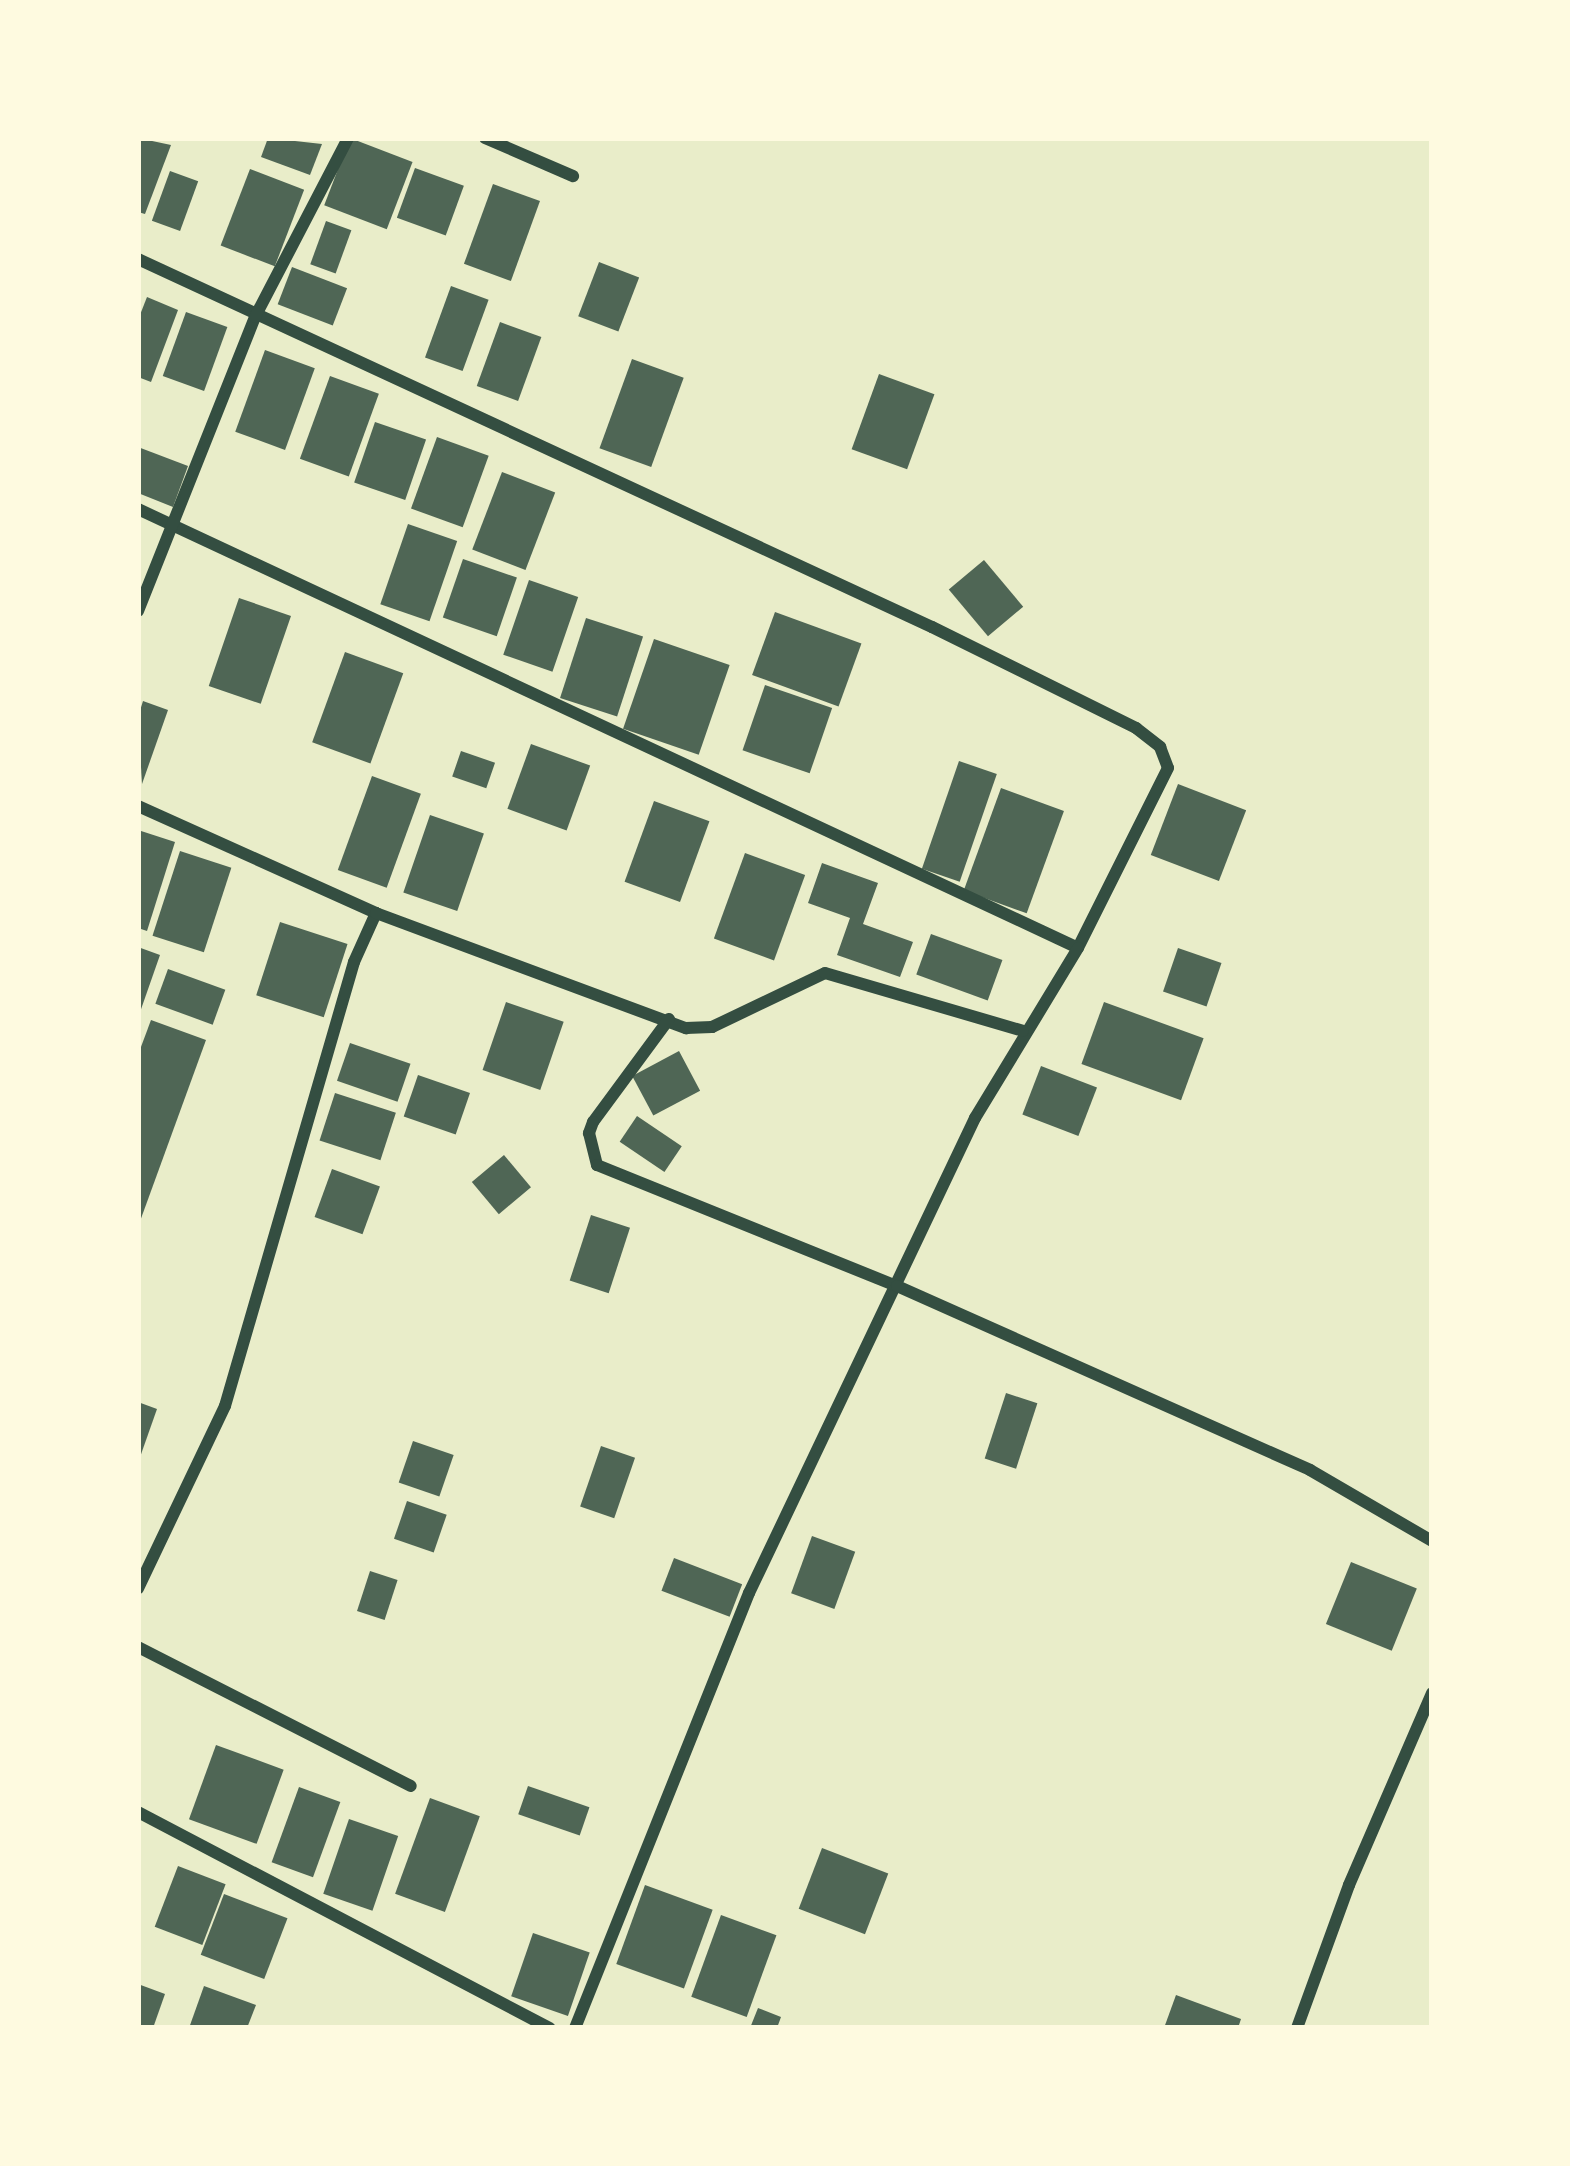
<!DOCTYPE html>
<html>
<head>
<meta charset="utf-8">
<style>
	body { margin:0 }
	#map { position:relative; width:1570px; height:2166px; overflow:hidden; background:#e9edc9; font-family:Quicksand,sans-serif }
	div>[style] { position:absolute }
	.building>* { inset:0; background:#4f6655; transform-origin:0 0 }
	.minor>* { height:12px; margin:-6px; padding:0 6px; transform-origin:6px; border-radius:6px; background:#344e41 }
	span { translate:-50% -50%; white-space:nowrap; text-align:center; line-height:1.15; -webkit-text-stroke:10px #fefae0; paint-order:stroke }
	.frame { position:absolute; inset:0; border:141px solid #fefae0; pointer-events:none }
</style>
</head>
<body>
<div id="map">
	<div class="building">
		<div style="clip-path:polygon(138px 138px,171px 145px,145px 214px,138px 212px)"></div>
		<div style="clip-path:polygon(268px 138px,322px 144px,310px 175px,261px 157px)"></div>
		<div style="left:350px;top:138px;width:67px;height:72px;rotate:21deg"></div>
		<div style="left:415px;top:168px;width:52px;height:53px;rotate:20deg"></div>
		<div style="left:250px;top:169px;width:58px;height:82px;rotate:21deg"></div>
		<div style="left:170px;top:171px;width:30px;height:53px;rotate:20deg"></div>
		<div style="left:493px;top:184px;width:50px;height:85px;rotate:20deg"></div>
		<div style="left:326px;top:221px;width:27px;height:46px;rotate:20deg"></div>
		<div style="left:599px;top:262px;width:43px;height:58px;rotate:21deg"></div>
		<div style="left:292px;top:267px;width:59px;height:40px;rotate:21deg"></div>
		<div style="left:451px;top:286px;width:40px;height:76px;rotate:20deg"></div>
		<div style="clip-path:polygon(147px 297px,178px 310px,151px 382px,138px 377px,138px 320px)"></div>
		<div style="left:186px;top:312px;width:44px;height:68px;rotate:20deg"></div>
		<div style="left:500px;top:322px;width:44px;height:68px;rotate:20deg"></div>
		<div style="left:265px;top:350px;width:53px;height:87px;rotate:20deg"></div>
		<div style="left:632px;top:359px;width:55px;height:95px;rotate:20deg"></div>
		<div style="left:879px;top:374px;width:59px;height:80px;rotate:20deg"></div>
		<div style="left:330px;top:376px;width:52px;height:88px;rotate:20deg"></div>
		<div style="left:375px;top:422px;width:54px;height:64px;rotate:19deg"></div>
		<div style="left:437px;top:437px;width:55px;height:76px;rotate:20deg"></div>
		<div style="clip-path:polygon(138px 447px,188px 466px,173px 507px,138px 493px)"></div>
		<div style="left:502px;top:472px;width:57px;height:83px;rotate:21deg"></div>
		<div style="left:408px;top:524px;width:52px;height:85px;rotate:19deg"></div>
		<div style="left:463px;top:559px;width:57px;height:62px;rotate:19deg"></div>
		<div style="left:984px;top:560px;width:61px;height:46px;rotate:50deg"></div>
		<div style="left:529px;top:580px;width:52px;height:79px;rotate:19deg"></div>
		<div style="left:239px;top:598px;width:55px;height:93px;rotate:19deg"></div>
		<div style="left:775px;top:612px;width:92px;height:67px;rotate:20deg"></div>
		<div style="left:586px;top:618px;width:60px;height:84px;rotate:18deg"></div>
		<div style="left:654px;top:639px;width:80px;height:95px;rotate:19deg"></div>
		<div style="left:345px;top:652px;width:62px;height:96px;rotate:20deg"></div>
		<div style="left:765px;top:685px;width:71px;height:69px;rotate:19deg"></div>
		<div style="clip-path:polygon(143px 701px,168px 710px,142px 784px,138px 717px)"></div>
		<div style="left:531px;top:744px;width:63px;height:69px;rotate:20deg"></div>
		<div style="left:461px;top:751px;width:36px;height:27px;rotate:19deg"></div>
		<div style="left:959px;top:761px;width:40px;height:114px;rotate:19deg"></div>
		<div style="left:372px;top:776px;width:52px;height:100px;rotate:20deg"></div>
		<div style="left:1178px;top:784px;width:73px;height:76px;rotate:21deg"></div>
		<div style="left:1001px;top:788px;width:67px;height:109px;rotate:20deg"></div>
		<div style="left:654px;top:801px;width:59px;height:86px;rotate:20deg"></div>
		<div style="left:430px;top:815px;width:57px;height:82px;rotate:19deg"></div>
		<div style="clip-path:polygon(138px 830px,175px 842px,147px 931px,138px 928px)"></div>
		<div style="left:180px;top:851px;width:54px;height:89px;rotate:18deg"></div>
		<div style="left:745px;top:853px;width:64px;height:91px;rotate:20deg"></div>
		<div style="clip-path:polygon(822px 863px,878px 883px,863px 924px,913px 942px,900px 977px,837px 955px,850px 918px,808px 903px)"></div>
		<div style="left:280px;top:922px;width:71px;height:77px;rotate:18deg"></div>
		<div style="left:931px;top:934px;width:76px;height:43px;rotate:20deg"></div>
		<div style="clip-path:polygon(138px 947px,160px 955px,139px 1015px,138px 1015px)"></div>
		<div style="left:1178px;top:948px;width:46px;height:46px;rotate:19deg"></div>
		<div style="left:168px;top:969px;width:61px;height:37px;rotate:20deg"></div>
		<div style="left:506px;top:1002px;width:61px;height:72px;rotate:19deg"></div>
		<div style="left:1104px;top:1002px;width:106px;height:66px;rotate:20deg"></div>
		<div style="clip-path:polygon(151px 1020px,206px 1040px,139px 1224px,138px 1055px)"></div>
		<div style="left:350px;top:1043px;width:64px;height:40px;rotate:19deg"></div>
		<div style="left:679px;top:1051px;width:45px;height:53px;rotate:62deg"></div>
		<div style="left:1041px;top:1066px;width:60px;height:52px;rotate:21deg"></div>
		<div style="left:418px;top:1075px;width:55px;height:44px;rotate:19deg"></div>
		<div style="left:335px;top:1093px;width:64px;height:50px;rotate:18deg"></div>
		<div style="left:637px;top:1116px;width:54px;height:31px;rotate:34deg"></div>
		<div style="left:504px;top:1155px;width:42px;height:42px;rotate:50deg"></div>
		<div style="left:332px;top:1169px;width:51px;height:51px;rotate:20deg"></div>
		<div style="left:591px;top:1215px;width:41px;height:69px;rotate:18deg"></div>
		<div style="left:1006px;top:1393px;width:33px;height:69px;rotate:18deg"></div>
		<div style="clip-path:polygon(138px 1402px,157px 1409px,139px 1460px,138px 1460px)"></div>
		<div style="left:413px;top:1441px;width:43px;height:44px;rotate:19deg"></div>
		<div style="left:601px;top:1446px;width:36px;height:64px;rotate:19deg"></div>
		<div style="left:407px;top:1501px;width:42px;height:40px;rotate:19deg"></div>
		<div style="left:812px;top:1536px;width:46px;height:61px;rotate:20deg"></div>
		<div style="left:674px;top:1558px;width:73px;height:35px;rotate:21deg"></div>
		<div style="left:1351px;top:1562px;width:71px;height:67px;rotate:22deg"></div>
		<div style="left:370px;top:1571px;width:29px;height:42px;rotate:18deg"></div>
		<div style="left:216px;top:1745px;width:72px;height:79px;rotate:20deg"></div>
		<div style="left:528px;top:1786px;width:65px;height:30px;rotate:19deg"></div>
		<div style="left:299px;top:1787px;width:44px;height:80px;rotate:20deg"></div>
		<div style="left:430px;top:1798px;width:53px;height:102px;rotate:20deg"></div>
		<div style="left:349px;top:1819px;width:52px;height:79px;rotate:19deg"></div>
		<div style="left:822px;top:1848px;width:71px;height:65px;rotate:21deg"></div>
		<div style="left:178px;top:1866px;width:51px;height:65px;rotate:21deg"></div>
		<div style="left:645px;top:1885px;width:72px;height:84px;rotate:20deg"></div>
		<div style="left:224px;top:1894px;width:68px;height:65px;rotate:21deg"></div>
		<div style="left:721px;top:1915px;width:59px;height:87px;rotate:20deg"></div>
		<div style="left:533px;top:1933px;width:60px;height:67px;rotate:19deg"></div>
		<div style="clip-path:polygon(138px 1984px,165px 1994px,153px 2028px,138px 2028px)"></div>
		<div style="clip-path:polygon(204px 1986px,256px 2005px,247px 2028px,189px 2028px)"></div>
		<div style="clip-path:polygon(1176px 1995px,1241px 2019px,1238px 2028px,1164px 2028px)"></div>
		<div style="clip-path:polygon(758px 2008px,781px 2017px,777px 2028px,750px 2028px)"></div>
	</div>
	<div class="minor">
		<div style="left:485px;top:138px;width:96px;rotate:23.4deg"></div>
		<div style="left:138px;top:259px;width:875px;rotate:24.87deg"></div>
		<div style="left:932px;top:627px;width:228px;rotate:26.3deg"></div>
		<div style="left:1136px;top:728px;width:31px;rotate:38deg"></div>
		<div style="left:1160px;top:747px;width:22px;rotate:69deg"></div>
		<div style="left:1168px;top:768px;width:201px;rotate:116.6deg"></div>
		<div style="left:138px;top:509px;width:1037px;rotate:25.03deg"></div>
		<div style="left:1078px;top:948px;width:199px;rotate:121.2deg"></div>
		<div style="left:975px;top:1118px;width:526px;rotate:115.44deg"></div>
		<div style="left:749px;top:1593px;width:469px;rotate:111.8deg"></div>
		<div style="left:138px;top:611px;width:316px;rotate:-68.3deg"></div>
		<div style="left:255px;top:317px;width:202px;rotate:-62.5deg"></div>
		<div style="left:138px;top:806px;width:261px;rotate:24.2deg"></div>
		<div style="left:376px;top:913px;width:54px;rotate:114.2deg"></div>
		<div style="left:354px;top:962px;width:462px;rotate:106.2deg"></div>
		<div style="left:225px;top:1406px;width:202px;rotate:115.5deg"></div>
		<div style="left:376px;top:913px;width:331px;rotate:20.4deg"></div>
		<div style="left:686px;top:1028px;width:26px;rotate:-2deg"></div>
		<div style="left:712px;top:1027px;width:125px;rotate:-25.5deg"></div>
		<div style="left:825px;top:973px;width:206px;rotate:16.3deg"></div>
		<div style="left:669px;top:1019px;width:128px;rotate:126.4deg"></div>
		<div style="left:593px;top:1122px;width:12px;rotate:110deg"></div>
		<div style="left:589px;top:1133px;width:33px;rotate:76deg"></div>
		<div style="left:597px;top:1165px;width:323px;rotate:22deg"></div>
		<div style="left:897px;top:1286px;width:452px;rotate:24deg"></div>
		<div style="left:1310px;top:1470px;width:141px;rotate:30.2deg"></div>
		<div style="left:138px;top:1647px;width:306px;rotate:27deg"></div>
		<div style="left:138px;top:1812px;width:465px;rotate:27.7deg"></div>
		<div style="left:1297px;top:2028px;width:152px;rotate:-70deg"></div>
		<div style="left:1349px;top:1885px;width:209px;rotate:-66.6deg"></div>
	</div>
	<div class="frame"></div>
</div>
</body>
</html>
